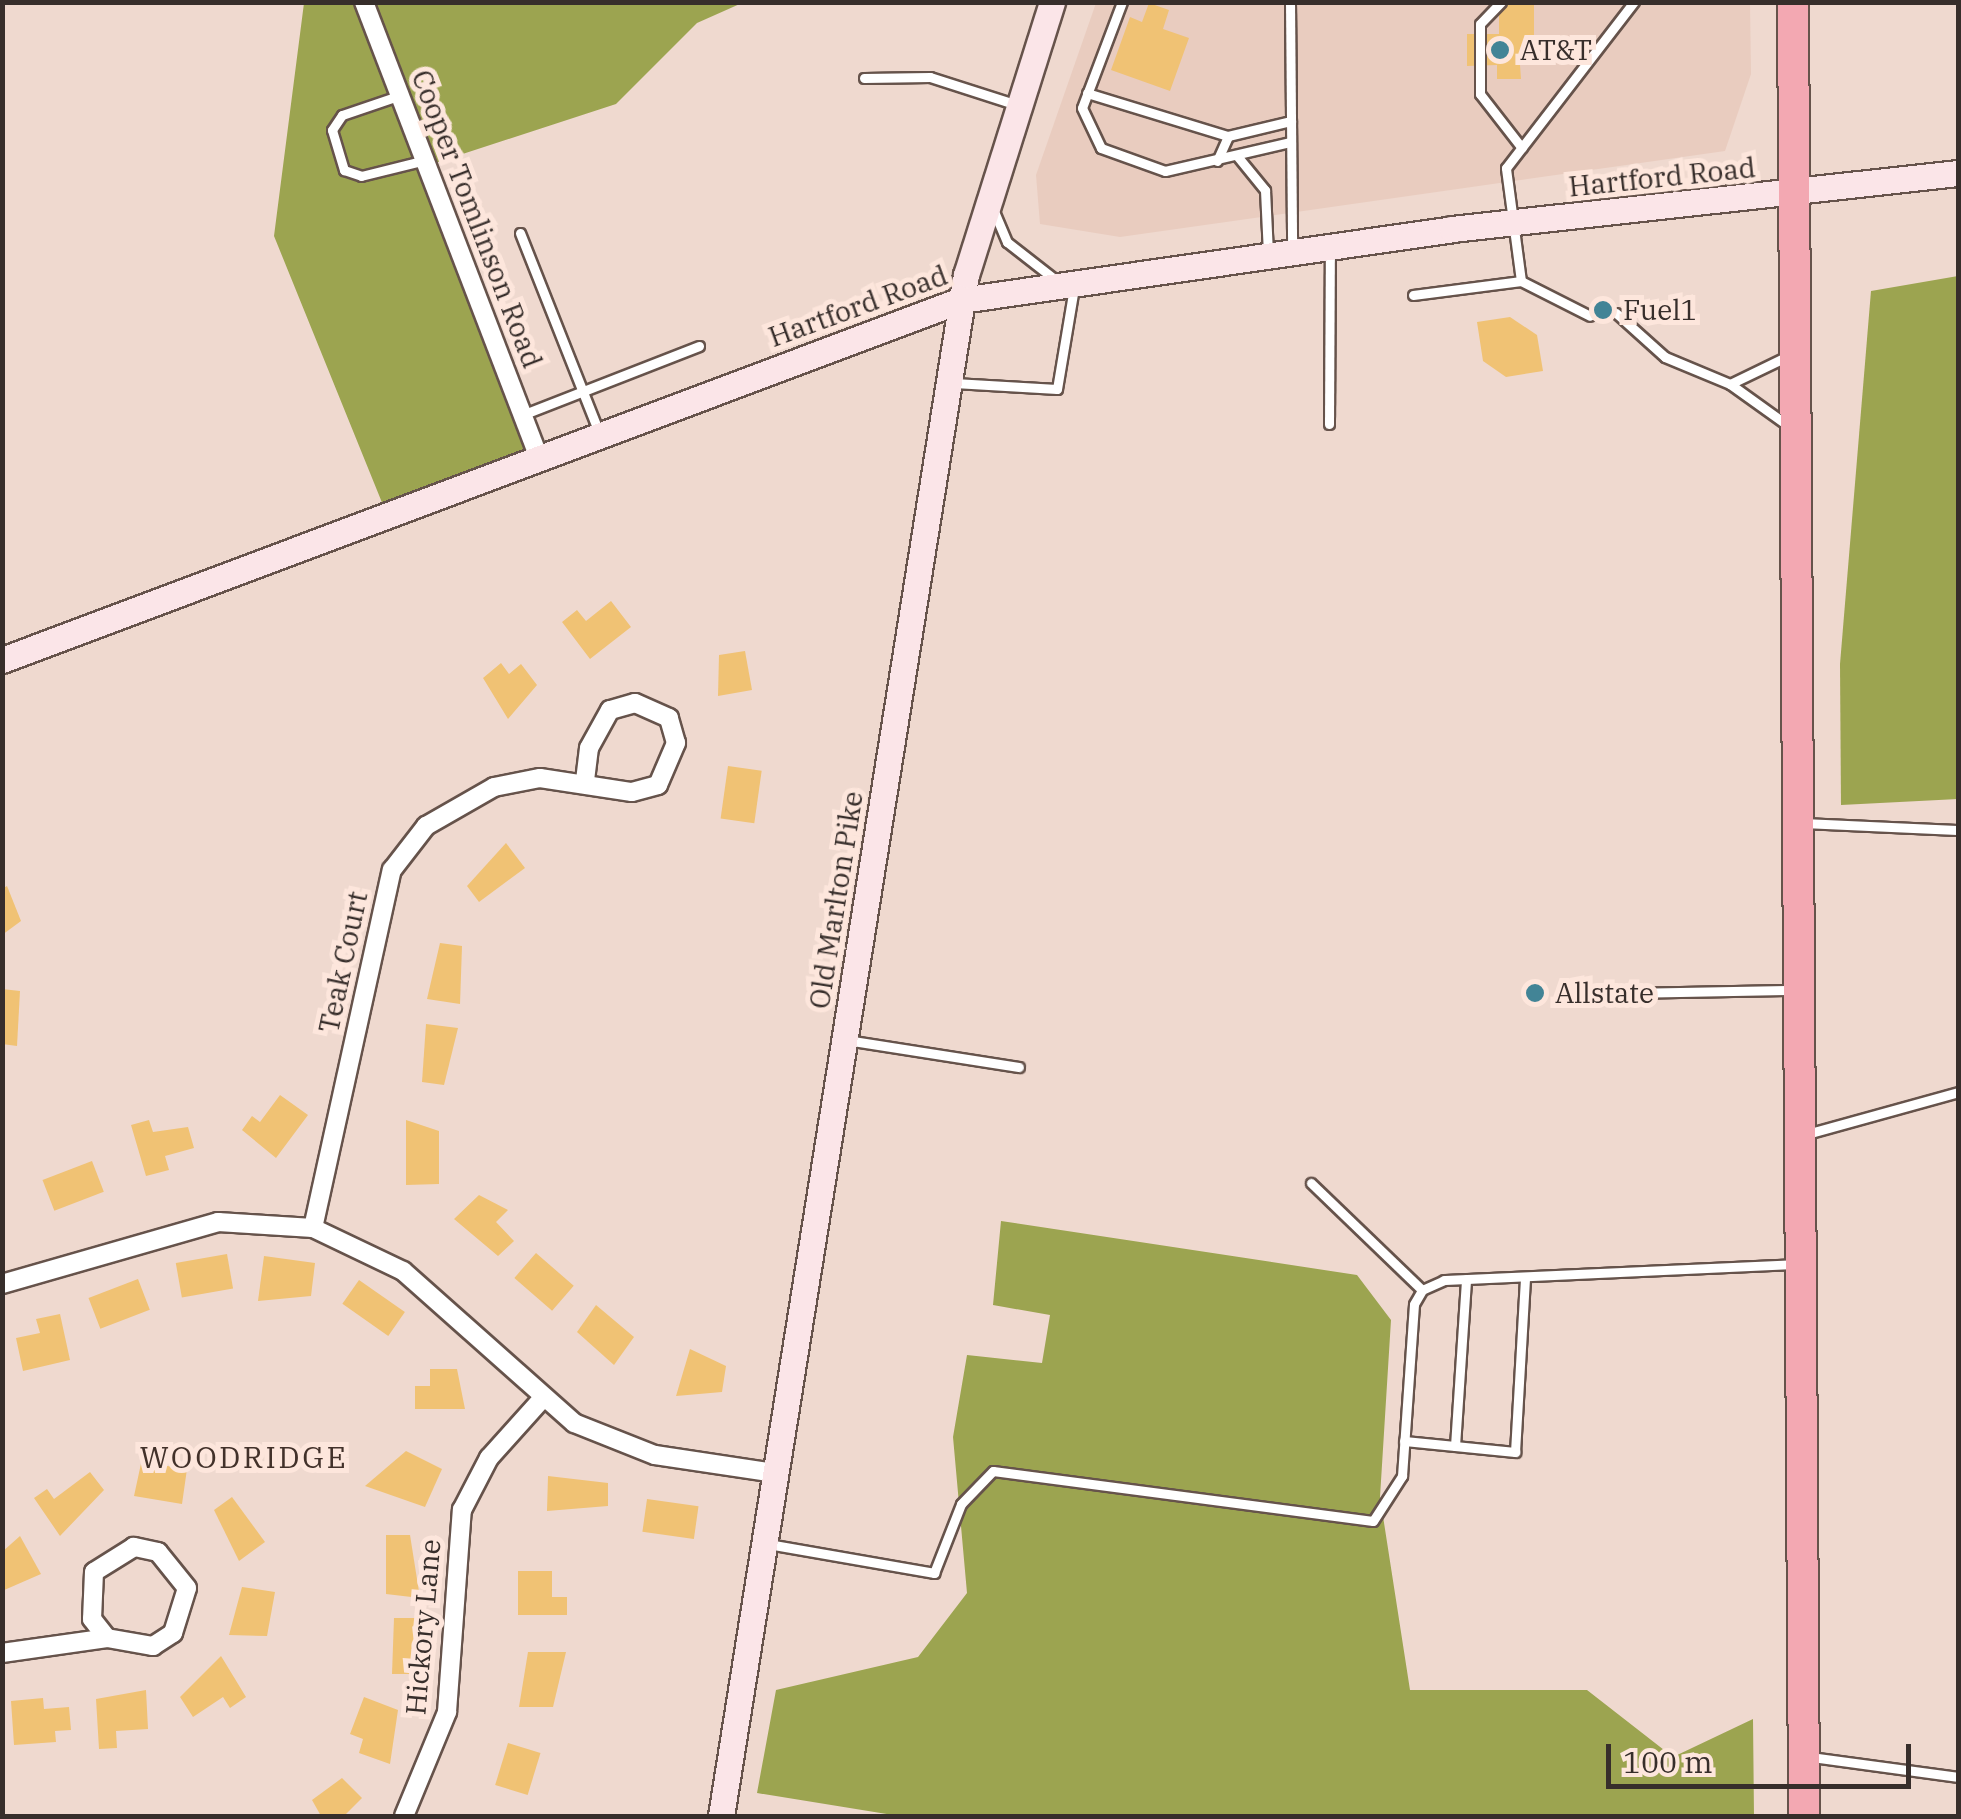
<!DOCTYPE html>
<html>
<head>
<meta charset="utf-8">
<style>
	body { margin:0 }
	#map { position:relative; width:1961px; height:1819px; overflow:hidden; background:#efd9cf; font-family:"IBM Plex Serif",serif }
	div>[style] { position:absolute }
	.built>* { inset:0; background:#e9ccbf }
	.forest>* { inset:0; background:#9ca450 }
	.building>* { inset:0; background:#f0c274; transform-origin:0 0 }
	.roads { filter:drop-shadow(2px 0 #66534b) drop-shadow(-2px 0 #66534b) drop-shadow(0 2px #66534b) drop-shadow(0 -2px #66534b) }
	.lane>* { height:9px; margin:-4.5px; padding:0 4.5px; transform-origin:4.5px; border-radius:4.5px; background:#fff }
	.street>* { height:18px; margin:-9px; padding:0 9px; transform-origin:9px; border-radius:9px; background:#fff }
	.secondary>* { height:25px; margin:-12.5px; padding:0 12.5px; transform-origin:12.5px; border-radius:12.5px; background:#fbe5e8 }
	.highway>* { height:30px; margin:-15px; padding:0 15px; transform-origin:15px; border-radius:15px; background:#f3a8b2 }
	.dots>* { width:28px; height:28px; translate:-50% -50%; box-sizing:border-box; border:5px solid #fde6dc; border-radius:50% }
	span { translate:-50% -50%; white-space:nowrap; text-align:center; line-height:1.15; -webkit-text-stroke:10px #fde6dc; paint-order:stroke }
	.poi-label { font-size:28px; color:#372e2b }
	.left { translate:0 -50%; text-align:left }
	.street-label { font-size:28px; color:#372e2b }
	.neighbourhood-label { font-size:30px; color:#42312a; letter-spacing:2.5px }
	.frame { position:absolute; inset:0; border:5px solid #372e2b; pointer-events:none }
	.scale { position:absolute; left:1606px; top:1744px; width:305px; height:45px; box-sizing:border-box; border:5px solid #372e2b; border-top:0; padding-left:12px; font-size:30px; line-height:35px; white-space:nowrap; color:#372e2b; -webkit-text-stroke:8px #fde6dc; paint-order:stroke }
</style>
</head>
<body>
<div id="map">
	<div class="built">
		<div style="clip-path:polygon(1096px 3px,1750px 3px,1751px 74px,1725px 151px,1120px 237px,1040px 224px,1036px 175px)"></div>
	</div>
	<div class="forest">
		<div style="clip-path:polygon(304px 3px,742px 3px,697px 23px,616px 104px,432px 164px,527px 454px,383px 505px,274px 236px)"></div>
		<div style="clip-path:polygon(1958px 276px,1958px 799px,1841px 805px,1840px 664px,1871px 291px)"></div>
		<div style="clip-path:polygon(1001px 1221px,1357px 1275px,1391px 1320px,1380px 1497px,1410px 1690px,1587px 1690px,1673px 1757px,1753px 1719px,1754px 1816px,899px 1816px,757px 1793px,776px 1690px,918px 1657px,967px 1593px,953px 1437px,967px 1355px,1042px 1363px,1050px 1315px,993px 1305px)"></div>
	</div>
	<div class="building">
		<div style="clip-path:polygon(1534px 2px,1534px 65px,1520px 65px,1521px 79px,1497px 79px,1497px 65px,1467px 66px,1467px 34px,1499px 34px,1499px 3px)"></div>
		<div style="clip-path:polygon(1149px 3px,1169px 10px,1163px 29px,1189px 38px,1170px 91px,1111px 70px,1130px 17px,1142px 22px)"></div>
		<div style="clip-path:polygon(1510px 317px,1537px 335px,1543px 371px,1506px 377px,1483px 361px,1477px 322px)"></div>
		<div style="clip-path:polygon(611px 601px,631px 627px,590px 659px,562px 622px,577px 610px,586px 621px)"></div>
		<div style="clip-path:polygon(745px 651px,752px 690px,718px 696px,719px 655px)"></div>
		<div style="clip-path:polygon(501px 663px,509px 674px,521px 664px,537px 685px,508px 719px,483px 678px)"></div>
		<div style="left:728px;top:766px;width:34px;height:53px;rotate:8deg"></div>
		<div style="clip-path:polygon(506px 843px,525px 868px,479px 902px,467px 886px)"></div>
		<div style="clip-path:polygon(7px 886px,21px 921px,2px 935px,2px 889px)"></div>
		<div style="clip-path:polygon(440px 943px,462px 946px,460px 1004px,427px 999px)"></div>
		<div style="clip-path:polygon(2px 989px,20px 991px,17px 1046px,2px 1044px)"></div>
		<div style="clip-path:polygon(426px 1024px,458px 1028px,444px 1085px,422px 1082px)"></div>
		<div style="clip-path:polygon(280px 1095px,308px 1115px,276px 1158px,242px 1130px,252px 1116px,260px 1122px)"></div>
		<div style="clip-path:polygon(149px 1120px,153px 1132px,188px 1127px,194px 1148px,165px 1156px,169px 1170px,146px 1176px,131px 1125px)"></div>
		<div style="clip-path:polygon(406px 1120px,439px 1131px,439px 1184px,406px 1185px)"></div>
		<div style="left:92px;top:1161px;width:33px;height:53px;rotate:69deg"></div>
		<div style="clip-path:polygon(479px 1195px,508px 1210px,496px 1222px,514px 1241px,498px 1256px,454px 1219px)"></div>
		<div style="left:536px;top:1253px;width:50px;height:33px;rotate:41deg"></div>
		<div style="left:227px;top:1254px;width:35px;height:52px;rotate:80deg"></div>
		<div style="clip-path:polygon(264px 1256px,315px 1263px,311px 1296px,258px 1301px)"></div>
		<div style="left:138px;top:1279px;width:33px;height:53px;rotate:69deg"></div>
		<div style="left:359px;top:1280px;width:56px;height:29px;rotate:35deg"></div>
		<div style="clip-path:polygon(596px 1305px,634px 1337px,614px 1365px,577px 1332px)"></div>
		<div style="clip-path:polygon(60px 1314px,70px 1360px,23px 1371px,16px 1338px,40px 1333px,36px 1319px)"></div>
		<div style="clip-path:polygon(690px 1349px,726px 1366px,722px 1392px,676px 1396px)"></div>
		<div style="clip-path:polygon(430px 1369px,457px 1369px,465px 1409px,415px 1409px,415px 1386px,430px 1386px)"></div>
		<div style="clip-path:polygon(145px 1445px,164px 1448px,161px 1465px,187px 1469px,182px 1504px,134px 1496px)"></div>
		<div style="clip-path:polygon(406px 1451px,442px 1469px,425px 1507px,365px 1486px)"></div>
		<div style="clip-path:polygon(90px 1472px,104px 1490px,60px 1536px,34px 1498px,47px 1489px,54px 1499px)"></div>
		<div style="clip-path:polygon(548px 1476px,608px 1483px,608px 1506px,547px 1511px)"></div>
		<div style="clip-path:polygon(232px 1497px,265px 1542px,239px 1561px,214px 1510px)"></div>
		<div style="left:647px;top:1499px;width:52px;height:33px;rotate:8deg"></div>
		<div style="clip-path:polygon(386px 1535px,410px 1535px,420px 1598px,386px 1594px)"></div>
		<div style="clip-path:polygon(20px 1536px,41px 1574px,2px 1591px,2px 1552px)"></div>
		<div style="clip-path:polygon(518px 1571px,552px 1571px,552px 1597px,567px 1597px,567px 1615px,518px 1615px)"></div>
		<div style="clip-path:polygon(242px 1587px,275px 1592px,267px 1636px,229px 1635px)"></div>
		<div style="clip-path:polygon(394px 1618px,417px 1618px,420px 1674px,392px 1674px)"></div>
		<div style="clip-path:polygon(528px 1652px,566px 1652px,553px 1707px,519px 1707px)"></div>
		<div style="clip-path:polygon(221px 1656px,246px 1697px,230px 1708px,223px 1697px,193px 1717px,180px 1697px)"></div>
		<div style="clip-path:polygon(146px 1690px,148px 1729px,116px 1731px,117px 1748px,99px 1749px,96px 1699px)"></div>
		<div style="clip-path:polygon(364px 1697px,398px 1710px,390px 1764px,359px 1753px,363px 1739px,350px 1734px)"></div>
		<div style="clip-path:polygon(43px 1698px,44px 1709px,69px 1707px,71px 1730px,55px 1731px,56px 1742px,14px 1745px,11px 1701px)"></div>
		<div style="left:508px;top:1743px;width:34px;height:44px;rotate:17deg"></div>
		<div style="clip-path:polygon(342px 1778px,362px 1798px,344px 1816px,321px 1816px,312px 1800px)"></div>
	</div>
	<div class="roads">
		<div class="lane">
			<div style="left:1122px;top:2px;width:113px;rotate:110.7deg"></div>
			<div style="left:1082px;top:108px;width:44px;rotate:64.6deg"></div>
			<div style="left:1101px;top:148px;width:68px;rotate:19.8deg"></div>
			<div style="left:1165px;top:171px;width:129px;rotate:-13deg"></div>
			<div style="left:1290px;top:2px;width:248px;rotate:89.5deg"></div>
			<div style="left:1501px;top:2px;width:30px;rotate:134deg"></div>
			<div style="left:1480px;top:24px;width:70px;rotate:90deg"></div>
			<div style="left:1480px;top:94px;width:68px;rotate:52.1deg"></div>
			<div style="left:864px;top:78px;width:66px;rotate:-0.9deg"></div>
			<div style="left:930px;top:77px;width:88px;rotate:17.8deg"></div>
			<div style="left:1087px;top:93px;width:147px;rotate:17deg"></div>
			<div style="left:1228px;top:136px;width:65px;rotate:-13.4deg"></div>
			<div style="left:398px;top:96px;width:59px;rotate:161.3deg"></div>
			<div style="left:342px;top:115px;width:18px;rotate:124deg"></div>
			<div style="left:332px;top:130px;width:42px;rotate:73.3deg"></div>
			<div style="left:344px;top:170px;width:18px;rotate:19deg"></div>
			<div style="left:361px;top:176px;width:66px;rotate:-14deg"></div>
			<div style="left:1238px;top:157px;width:43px;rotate:50.7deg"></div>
			<div style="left:1265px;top:190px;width:63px;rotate:87.3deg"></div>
			<div style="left:1217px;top:161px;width:27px;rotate:-66deg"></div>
			<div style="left:993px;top:209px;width:36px;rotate:67deg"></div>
			<div style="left:1007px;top:242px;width:63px;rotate:38deg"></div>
			<div style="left:520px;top:233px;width:217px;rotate:68.4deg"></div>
			<div style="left:1521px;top:281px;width:114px;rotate:-97.6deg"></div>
			<div style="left:1506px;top:168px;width:210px;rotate:-52.4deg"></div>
			<div style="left:1413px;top:295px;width:109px;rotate:-7.4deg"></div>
			<div style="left:1521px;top:281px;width:77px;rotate:26.9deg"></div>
			<div style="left:1616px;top:313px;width:66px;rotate:41.9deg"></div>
			<div style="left:1665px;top:357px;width:70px;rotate:22.6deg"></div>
			<div style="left:1730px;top:384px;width:74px;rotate:35.6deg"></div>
			<div style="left:954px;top:383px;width:103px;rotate:3.3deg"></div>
			<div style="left:1057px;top:389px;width:103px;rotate:-80.5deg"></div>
			<div style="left:1730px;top:384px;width:67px;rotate:-25.8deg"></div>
			<div style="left:522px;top:415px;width:190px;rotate:-21.3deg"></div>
			<div style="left:1329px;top:424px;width:172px;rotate:-89.7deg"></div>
			<div style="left:1802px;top:823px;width:156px;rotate:2.6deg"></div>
			<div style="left:1578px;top:994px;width:217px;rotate:-1.1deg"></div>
			<div style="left:846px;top:1040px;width:175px;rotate:8.9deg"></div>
			<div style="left:1807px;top:1134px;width:157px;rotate:-15.5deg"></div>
			<div style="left:1311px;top:1183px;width:154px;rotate:43.9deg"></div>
			<div style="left:1404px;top:1441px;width:112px;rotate:5.7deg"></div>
			<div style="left:1515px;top:1452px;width:175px;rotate:-86.7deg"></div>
			<div style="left:1455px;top:1446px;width:167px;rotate:-86.2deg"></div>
			<div style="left:768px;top:1544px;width:169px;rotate:9.9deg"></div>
			<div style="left:934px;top:1573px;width:74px;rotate:-68.6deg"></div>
			<div style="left:961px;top:1504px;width:46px;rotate:-45.9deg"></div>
			<div style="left:993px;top:1471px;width:383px;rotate:7.5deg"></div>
			<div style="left:1373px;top:1521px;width:54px;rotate:-57.2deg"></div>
			<div style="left:1402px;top:1476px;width:172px;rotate:-86deg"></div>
			<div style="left:1414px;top:1304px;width:16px;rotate:-60deg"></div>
			<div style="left:1422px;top:1290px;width:24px;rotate:-24deg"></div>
			<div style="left:1444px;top:1280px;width:351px;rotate:-2.6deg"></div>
			<div style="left:1811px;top:1757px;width:148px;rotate:7.7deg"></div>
		</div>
		<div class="street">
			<div style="left:364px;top:2px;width:486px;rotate:69deg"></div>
			<div style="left:313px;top:1228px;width:367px;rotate:-77.6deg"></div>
			<div style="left:392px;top:870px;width:56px;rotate:-52.3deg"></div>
			<div style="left:426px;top:826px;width:78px;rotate:-29.8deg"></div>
			<div style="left:494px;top:787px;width:47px;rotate:-11.1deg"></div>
			<div style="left:540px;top:778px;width:93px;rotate:8.7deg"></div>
			<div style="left:632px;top:792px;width:27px;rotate:-15deg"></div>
			<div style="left:658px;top:785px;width:46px;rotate:-66.8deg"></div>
			<div style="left:676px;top:743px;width:26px;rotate:-106deg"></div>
			<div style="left:669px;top:718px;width:37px;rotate:-156deg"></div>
			<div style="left:635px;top:703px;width:26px;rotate:164deg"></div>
			<div style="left:610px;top:710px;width:43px;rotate:118.9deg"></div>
			<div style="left:589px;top:748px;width:33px;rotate:97deg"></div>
			<div style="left:2px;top:1284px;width:225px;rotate:-16deg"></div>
			<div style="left:218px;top:1222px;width:95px;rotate:3.6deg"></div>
			<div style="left:313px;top:1228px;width:100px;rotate:25.5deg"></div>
			<div style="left:403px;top:1271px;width:229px;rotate:41.6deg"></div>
			<div style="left:574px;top:1423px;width:87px;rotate:21.6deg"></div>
			<div style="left:655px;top:1455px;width:122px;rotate:8.5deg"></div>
			<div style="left:2px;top:1653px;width:106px;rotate:-8.1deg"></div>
			<div style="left:107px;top:1638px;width:47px;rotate:9.9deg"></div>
			<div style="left:153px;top:1646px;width:24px;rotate:-33deg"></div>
			<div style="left:173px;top:1633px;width:47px;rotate:-72.7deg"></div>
			<div style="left:187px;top:1588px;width:46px;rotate:-128.9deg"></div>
			<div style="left:158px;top:1552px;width:25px;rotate:-168deg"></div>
			<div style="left:134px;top:1547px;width:47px;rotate:148deg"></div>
			<div style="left:94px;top:1572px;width:47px;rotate:92.4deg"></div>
			<div style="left:92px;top:1619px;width:24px;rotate:52deg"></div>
			<div style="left:404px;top:1816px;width:113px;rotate:-67.5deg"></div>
			<div style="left:447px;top:1712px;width:203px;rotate:-85.8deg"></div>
			<div style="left:462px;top:1510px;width:59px;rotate:-62.6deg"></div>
			<div style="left:489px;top:1458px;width:78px;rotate:-48.1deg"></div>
		</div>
		<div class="secondary">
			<div style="left:2px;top:660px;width:1024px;rotate:-20.58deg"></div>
			<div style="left:961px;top:300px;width:496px;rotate:-8.2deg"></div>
			<div style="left:1452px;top:229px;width:509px;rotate:-6.32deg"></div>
			<div style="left:721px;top:1816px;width:1560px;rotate:-80.97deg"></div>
			<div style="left:966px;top:275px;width:286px;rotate:-72.5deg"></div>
		</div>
		<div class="highway">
			<div style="left:1793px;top:2px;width:1814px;rotate:89.65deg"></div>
		</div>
	</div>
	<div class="dots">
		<div style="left:1500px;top:50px;background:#428496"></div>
		<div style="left:1603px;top:310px;background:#428496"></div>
		<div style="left:1535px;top:993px;background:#428496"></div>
	</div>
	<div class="poi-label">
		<span class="left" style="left:1520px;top:50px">AT&amp;T</span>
		<span class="left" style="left:1623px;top:310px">Fuel1</span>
		<span class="left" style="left:1555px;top:993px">Allstate</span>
	</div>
	<div class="street-label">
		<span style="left:1662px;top:177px;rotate:-6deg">Hartford Road</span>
		<span style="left:477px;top:219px;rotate:69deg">Cooper Tomlinson Road</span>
		<span style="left:858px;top:306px;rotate:-20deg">Hartford Road</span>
		<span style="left:836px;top:900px;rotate:-81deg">Old Marlton Pike</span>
		<span style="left:343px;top:962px;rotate:-78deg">Teak Court</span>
		<span style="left:423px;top:1627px;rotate:-85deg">Hickory Lane</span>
	</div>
	<div class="neighbourhood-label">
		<span style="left:244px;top:1457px">WOODRIDGE</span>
	</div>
	<div class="frame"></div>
	<div class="scale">100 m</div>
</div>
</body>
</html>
